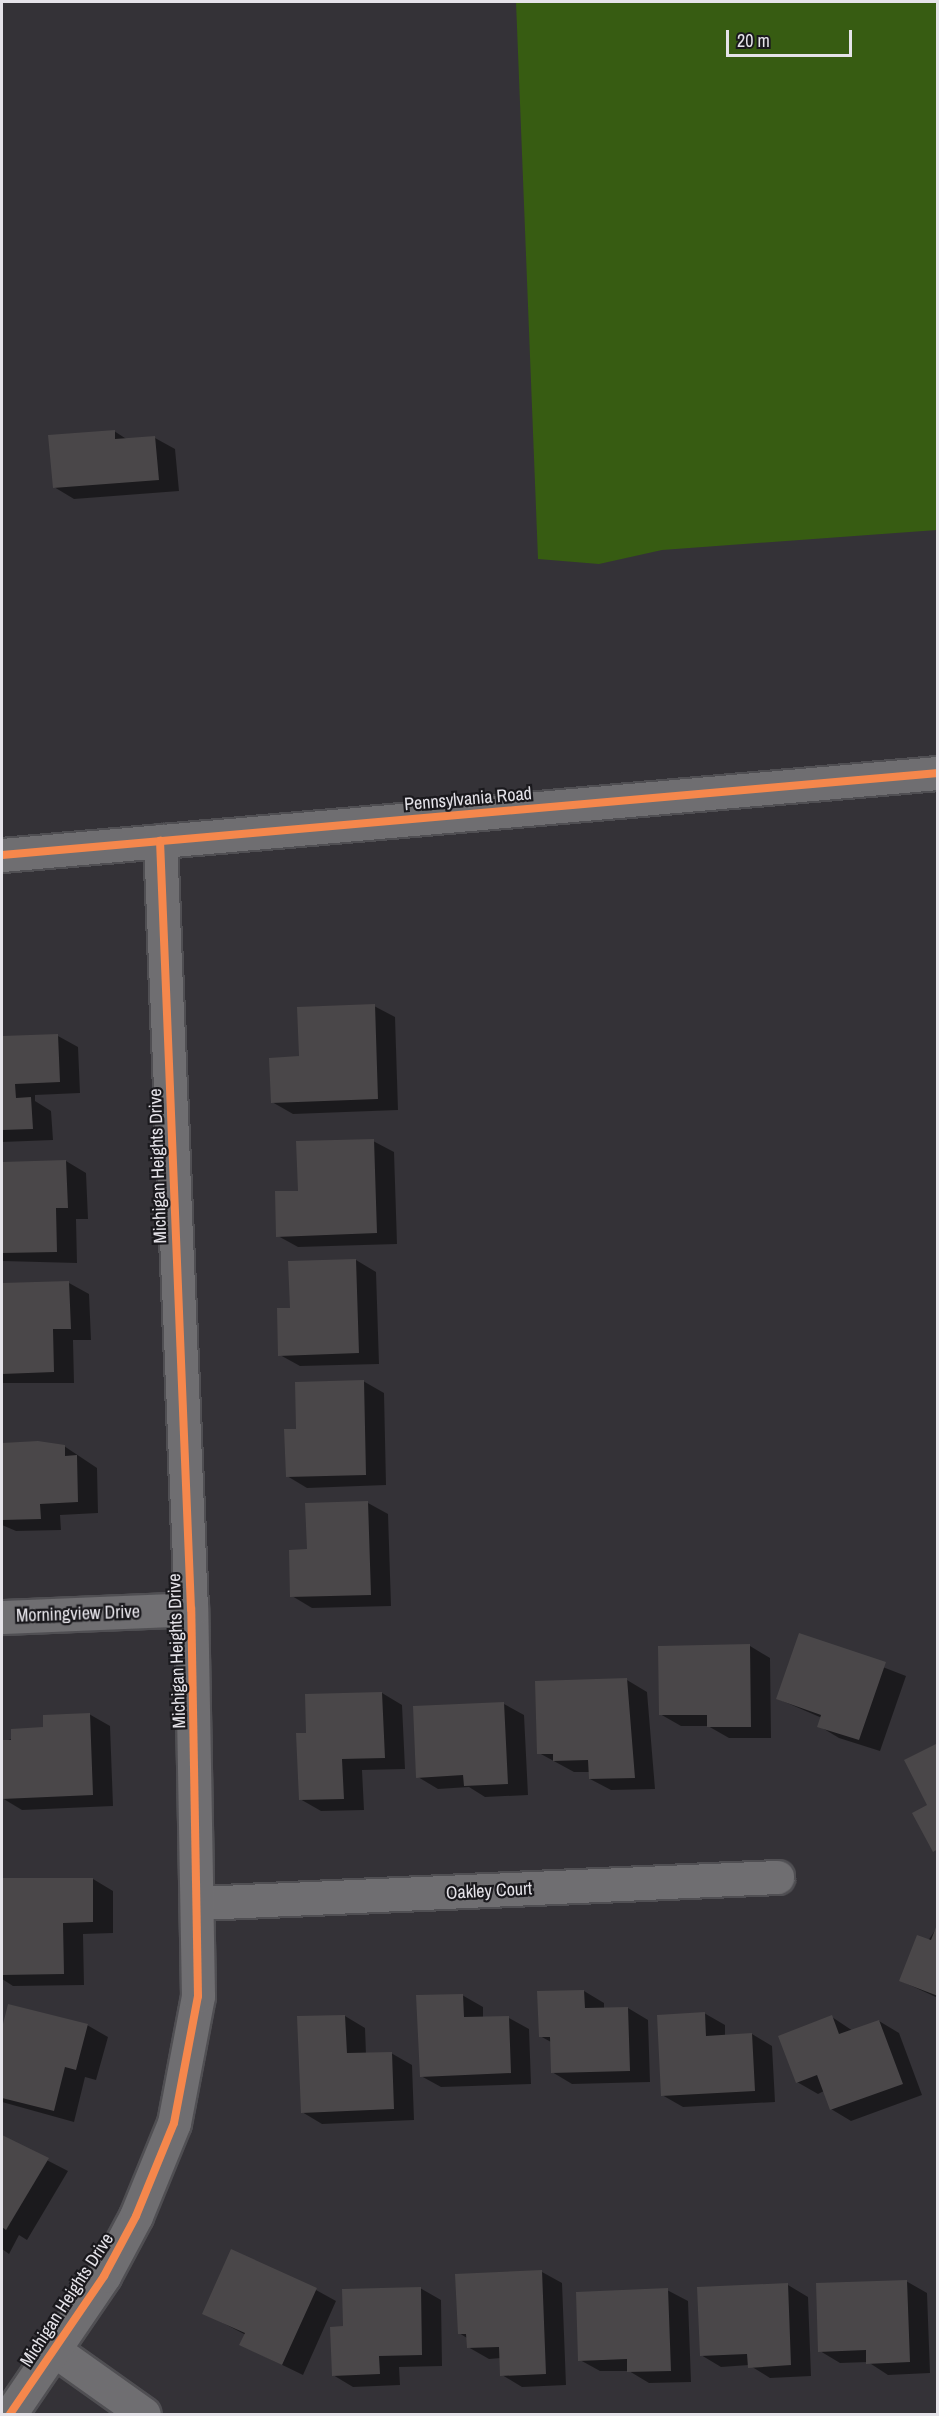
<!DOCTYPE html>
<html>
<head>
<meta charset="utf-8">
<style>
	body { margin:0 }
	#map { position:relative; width:939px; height:2416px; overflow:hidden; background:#343237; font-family:"Archivo Narrow",sans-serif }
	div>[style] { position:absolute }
	.green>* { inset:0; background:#375c12 }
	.shadow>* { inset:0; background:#0007 }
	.building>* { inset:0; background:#4a4749 }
	.roads { filter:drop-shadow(2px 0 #504f53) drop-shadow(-2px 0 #504f53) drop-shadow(0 2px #504f53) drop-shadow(0 -2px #504f53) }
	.minor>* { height:33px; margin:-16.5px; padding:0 16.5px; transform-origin:16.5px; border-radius:16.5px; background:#6f6e71 }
	.cycleway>* { height:8px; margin:-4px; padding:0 4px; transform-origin:4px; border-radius:4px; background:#f5874c }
	span { translate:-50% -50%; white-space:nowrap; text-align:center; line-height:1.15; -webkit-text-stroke:4.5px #1a191d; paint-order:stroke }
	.street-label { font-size:18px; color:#e5e3e9 }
	.frame { position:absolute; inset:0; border:3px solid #e5e3e9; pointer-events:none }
	.scale { position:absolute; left:726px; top:30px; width:126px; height:27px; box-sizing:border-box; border:3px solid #e5e3e9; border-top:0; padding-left:8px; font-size:18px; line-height:21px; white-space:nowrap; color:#e5e3e9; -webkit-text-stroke:4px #1a191d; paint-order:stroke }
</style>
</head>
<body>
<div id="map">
	<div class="green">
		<div style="clip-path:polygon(516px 2px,937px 2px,937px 530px,662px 550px,599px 564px,538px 559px)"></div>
	</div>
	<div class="shadow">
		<div style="clip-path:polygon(114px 431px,128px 440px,155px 438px,175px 449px,179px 491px,74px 499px,54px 487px)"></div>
		<div style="clip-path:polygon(374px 1006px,395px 1017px,398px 1110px,293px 1114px,272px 1102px)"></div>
		<div style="clip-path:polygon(58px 1036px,78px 1047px,80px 1093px,35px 1095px,35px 1101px,51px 1111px,53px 1140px,2px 1142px,2px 1038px)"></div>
		<div style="clip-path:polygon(373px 1141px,394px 1152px,397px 1244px,298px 1247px,278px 1236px,299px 1192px)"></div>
		<div style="clip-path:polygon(66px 1161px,86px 1173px,88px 1219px,76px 1219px,77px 1263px,2px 1261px,2px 1164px)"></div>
		<div style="clip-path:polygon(356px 1260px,376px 1272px,379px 1364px,300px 1366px,280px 1355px,291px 1309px,290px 1262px)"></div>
		<div style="clip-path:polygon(69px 1283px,89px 1294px,91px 1340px,73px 1340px,74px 1383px,2px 1383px,2px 1284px)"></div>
		<div style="clip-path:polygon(363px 1381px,384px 1393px,386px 1485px,307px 1488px,287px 1476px)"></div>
		<div style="clip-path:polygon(38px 1443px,64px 1446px,97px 1468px,98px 1513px,60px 1515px,61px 1530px,16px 1531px,2px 1525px,2px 1444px)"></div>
		<div style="clip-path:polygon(368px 1503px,388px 1514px,391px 1606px,312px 1608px,292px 1596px,308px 1550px)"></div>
		<div style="clip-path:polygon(800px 1635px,906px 1676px,880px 1751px,839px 1738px,819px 1726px,822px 1718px,778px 1699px)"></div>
		<div style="clip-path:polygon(750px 1646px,770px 1658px,771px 1738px,729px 1738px,708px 1726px,681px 1726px,660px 1714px)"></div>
		<div style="clip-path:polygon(627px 1680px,647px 1692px,655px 1789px,611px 1790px,590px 1779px,590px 1772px,574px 1772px,539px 1753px)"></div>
		<div style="clip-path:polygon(382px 1693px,402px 1705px,405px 1769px,362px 1770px,364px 1810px,321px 1811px,300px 1799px,308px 1734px)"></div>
		<div style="clip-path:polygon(504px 1704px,524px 1715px,528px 1795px,485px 1797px,469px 1787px,438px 1789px,418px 1777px)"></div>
		<div style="clip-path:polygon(89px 1714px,110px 1726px,113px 1806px,22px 1810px,2px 1798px,2px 1742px)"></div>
		<div style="clip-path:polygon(93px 1879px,113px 1891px,113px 1933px,83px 1934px,84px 1985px,13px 1986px,2px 1979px,2px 1880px)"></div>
		<div style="clip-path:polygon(938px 1926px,938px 1998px,901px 1981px)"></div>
		<div style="clip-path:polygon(584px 1991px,604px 2003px,604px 2009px,628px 2008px,648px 2020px,650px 2082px,572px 2084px,552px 2072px,551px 2042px,540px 2036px)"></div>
		<div style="clip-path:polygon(462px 1995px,483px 2007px,483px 2018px,509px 2018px,529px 2029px,531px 2084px,441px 2087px,421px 2076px)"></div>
		<div style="clip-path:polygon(9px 2005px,87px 2025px,108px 2037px,96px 2080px,85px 2077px,74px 2122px,2px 2102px,2px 2034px)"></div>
		<div style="clip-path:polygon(704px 2013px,725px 2025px,725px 2036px,752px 2034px,772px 2046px,775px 2102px,683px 2107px,662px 2095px)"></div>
		<div style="clip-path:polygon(345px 2016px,365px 2028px,366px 2054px,391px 2053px,412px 2065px,414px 2120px,322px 2124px,302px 2112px)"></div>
		<div style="clip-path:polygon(832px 2017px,853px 2031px,879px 2021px,899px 2033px,922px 2095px,851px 2121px,831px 2109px,824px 2091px,818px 2094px,797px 2082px)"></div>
		<div style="clip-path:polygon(2px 2137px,68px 2171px,27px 2240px,19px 2235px,9px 2254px,2px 2249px)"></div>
		<div style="clip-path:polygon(542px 2272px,562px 2283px,566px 2385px,522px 2387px,502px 2375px,501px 2358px,489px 2359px,468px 2347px,467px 2338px,459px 2333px)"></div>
		<div style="clip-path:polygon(906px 2281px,927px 2293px,930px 2373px,888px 2375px,868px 2362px,840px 2363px,820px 2351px)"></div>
		<div style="clip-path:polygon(788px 2285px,808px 2297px,811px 2376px,770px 2378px,749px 2365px,721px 2367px,701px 2355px)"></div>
		<div style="clip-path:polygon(420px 2288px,441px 2300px,442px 2366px,399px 2367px,400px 2385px,353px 2387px,333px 2375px,345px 2328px)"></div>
		<div style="clip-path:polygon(316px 2290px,336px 2301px,303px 2375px,241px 2345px,246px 2335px,204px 2313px)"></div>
		<div style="clip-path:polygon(667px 2290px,688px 2301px,691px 2382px,649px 2383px,629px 2371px,600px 2371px,580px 2360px)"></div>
	</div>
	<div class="building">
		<div style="clip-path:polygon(115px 430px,115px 439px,155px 436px,159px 480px,53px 488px,48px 435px)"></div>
		<div style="clip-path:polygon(375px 1004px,378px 1099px,271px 1103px,269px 1058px,299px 1056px,297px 1007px)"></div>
		<div style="clip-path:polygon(58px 1034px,60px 1082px,15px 1084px,16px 1098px,31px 1097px,33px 1129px,2px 1130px,2px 1036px)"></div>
		<div style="clip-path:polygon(374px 1139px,377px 1233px,276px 1237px,275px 1191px,298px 1191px,296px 1141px)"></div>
		<div style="clip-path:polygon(66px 1160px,68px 1208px,56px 1208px,57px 1252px,2px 1253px,2px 1162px)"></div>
		<div style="clip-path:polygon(356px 1259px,359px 1353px,278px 1356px,277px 1308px,290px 1308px,288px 1261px)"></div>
		<div style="clip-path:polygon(69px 1281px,71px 1329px,53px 1329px,54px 1372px,2px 1374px,2px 1283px)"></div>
		<div style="clip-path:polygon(364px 1380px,366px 1475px,286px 1477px,284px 1429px,296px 1429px,295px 1382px)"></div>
		<div style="clip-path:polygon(38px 1441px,65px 1445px,65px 1456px,77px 1455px,78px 1502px,40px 1504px,41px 1519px,2px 1520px,2px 1443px)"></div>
		<div style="clip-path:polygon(368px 1501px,371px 1595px,290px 1597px,289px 1550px,307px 1549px,305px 1503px)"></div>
		<div style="clip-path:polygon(799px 1633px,886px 1662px,859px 1740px,817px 1727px,821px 1715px,776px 1699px)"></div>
		<div style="clip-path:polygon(750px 1644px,751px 1727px,707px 1727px,707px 1715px,659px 1715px,658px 1646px)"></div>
		<div style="clip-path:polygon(627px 1678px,635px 1778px,589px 1779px,588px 1760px,553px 1761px,553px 1754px,537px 1754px,535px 1681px)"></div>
		<div style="clip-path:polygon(382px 1692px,385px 1758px,342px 1759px,344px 1799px,299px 1800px,296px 1733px,306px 1733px,305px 1694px)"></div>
		<div style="clip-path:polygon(504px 1702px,508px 1784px,464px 1786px,463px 1775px,416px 1778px,413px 1706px)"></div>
		<div style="clip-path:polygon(90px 1713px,93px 1795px,2px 1799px,2px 1740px,11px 1740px,11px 1729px,43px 1727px,43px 1715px)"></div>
		<div style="clip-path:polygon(938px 1743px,938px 1849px,933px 1852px,912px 1813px,927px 1805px,904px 1760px)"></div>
		<div style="clip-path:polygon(2px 1878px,93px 1878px,93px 1922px,63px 1923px,64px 1974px,2px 1975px)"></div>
		<div style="clip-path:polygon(938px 1922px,938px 1996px,899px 1981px,917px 1935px,931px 1940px)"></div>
		<div style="clip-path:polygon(584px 1990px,585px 2008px,628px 2007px,630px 2071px,551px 2073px,550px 2037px,539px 2037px,537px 1991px)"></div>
		<div style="clip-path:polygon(463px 1994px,464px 2017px,509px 2016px,511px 2073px,420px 2077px,416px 1995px)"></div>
		<div style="clip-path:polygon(8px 2004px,88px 2024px,76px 2070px,65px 2067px,54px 2111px,2px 2098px,2px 2028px)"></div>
		<div style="clip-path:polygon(705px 2012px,706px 2036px,752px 2033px,755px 2091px,661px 2096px,657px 2015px)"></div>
		<div style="clip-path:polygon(345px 2015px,347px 2053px,392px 2052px,394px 2109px,301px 2113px,297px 2016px)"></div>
		<div style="clip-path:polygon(832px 2015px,839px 2034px,879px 2020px,903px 2084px,830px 2110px,817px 2075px,796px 2083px,778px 2036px)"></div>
		<div style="clip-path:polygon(2px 2135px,49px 2158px,6px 2230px,2px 2227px)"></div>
		<div style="clip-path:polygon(231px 2249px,317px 2288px,282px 2365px,239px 2345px,245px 2333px,202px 2314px)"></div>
		<div style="clip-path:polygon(542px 2270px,546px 2374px,500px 2376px,499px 2347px,467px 2348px,466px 2334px,458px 2334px,455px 2274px)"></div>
		<div style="clip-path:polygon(907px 2280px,910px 2362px,866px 2364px,866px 2350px,818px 2352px,816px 2283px)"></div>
		<div style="clip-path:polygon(788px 2283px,791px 2365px,748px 2368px,747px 2354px,700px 2356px,697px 2287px)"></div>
		<div style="clip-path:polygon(421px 2287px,422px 2355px,379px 2356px,380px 2374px,332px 2376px,330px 2327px,343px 2326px,342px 2289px)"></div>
		<div style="clip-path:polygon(668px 2288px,671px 2371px,627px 2372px,627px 2359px,578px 2361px,576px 2292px)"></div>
	</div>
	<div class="roads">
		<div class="minor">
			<div style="left:2px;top:855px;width:940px;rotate:-5.01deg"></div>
			<div style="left:2px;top:1617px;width:189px;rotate:-2.4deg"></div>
			<div style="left:200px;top:1903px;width:578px;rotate:-2.58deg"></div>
			<div style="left:54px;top:2350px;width:110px;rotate:35.4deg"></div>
			<div style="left:10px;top:2414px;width:167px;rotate:-55.7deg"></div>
			<div style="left:104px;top:2276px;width:68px;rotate:-61.9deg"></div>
			<div style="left:136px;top:2216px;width:100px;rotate:-67.8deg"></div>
			<div style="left:174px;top:2123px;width:129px;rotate:-79.3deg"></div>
			<div style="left:198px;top:1996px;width:387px;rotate:-91deg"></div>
			<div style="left:191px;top:1609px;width:769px;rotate:-92.31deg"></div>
		</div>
	</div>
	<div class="cycleway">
		<div style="left:2px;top:855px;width:940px;rotate:-5.01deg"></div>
		<div style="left:10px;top:2414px;width:167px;rotate:-55.7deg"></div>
		<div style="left:104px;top:2276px;width:68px;rotate:-61.9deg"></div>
		<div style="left:136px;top:2216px;width:100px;rotate:-67.8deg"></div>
		<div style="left:174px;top:2123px;width:129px;rotate:-79.3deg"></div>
		<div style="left:198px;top:1996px;width:387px;rotate:-91deg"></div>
		<div style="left:191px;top:1609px;width:769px;rotate:-92.31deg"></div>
	</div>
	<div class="street-label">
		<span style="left:468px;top:799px;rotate:-5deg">Pennsylvania Road</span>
		<span style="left:158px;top:1166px;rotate:-92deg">Michigan Heights Drive</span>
		<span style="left:78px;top:1614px;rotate:-2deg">Morningview Drive</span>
		<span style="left:177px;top:1651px;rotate:-92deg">Michigan Heights Drive</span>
		<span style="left:489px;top:1891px;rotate:-3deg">Oakley Court</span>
		<span style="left:67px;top:2300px;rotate:-57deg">Michigan Heights Drive</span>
	</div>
	<div class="frame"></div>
	<div class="scale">20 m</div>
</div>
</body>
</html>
